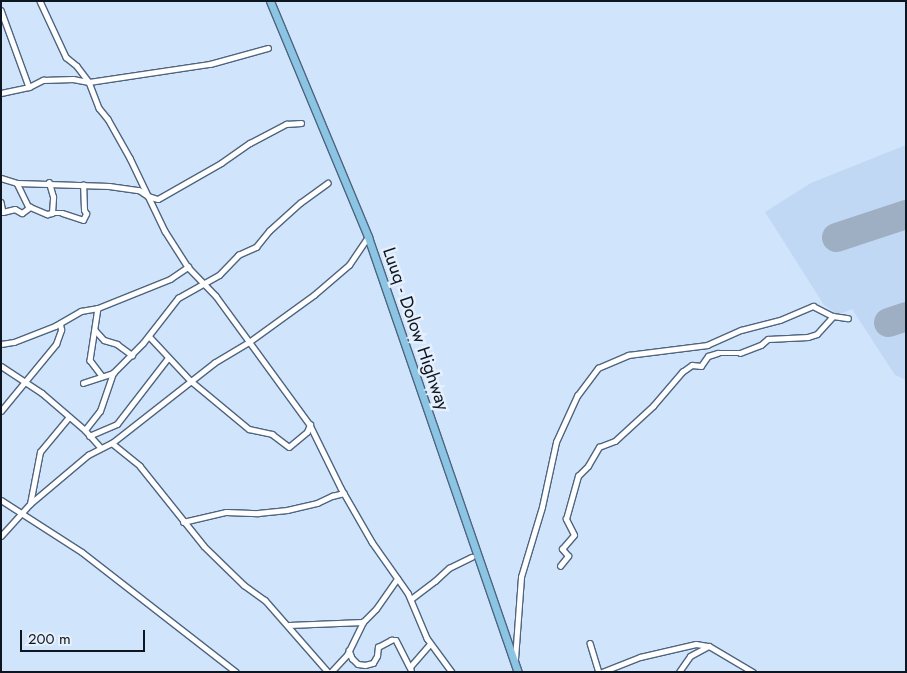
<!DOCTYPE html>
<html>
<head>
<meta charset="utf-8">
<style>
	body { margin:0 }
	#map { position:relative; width:907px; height:673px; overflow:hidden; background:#d0e4fc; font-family:Jost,sans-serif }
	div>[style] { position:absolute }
	.built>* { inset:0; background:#c1d8f5 }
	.runway>* { height:29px; margin:-14.5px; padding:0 14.5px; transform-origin:14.5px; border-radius:14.5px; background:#9eaec3 }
	.roads { filter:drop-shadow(1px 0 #4f647f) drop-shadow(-1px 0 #4f647f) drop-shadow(0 1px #4f647f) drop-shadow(0 -1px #4f647f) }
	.minor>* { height:4.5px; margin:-2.25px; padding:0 2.25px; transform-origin:2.25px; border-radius:2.25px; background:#fff }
	.primary>* { height:7px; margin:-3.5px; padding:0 3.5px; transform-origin:3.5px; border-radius:3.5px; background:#8cc5e4 }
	span { translate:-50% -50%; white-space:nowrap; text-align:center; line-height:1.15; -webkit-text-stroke:5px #e6f0fc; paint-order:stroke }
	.street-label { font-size:18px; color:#0d1520 }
	.frame { position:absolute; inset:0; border:2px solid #0d1520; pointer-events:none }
	.scale { position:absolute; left:20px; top:630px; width:125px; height:22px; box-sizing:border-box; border:2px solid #0d1520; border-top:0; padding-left:6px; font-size:15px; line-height:18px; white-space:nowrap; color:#0d1520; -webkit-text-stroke:4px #e6f0fc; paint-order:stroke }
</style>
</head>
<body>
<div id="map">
	<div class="built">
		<div style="clip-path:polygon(906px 145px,906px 380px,895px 375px,852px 309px,838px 315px,824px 305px,765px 212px,811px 183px)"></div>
	</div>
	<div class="runway">
		<div style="left:836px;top:237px;width:74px;rotate:-18.2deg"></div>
		<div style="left:888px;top:322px;width:19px;rotate:-18deg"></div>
	</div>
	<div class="roads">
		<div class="minor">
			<div style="left:40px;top:1px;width:62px;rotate:65.1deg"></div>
			<div style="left:66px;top:57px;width:14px;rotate:39deg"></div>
			<div style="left:77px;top:66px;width:20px;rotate:53deg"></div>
			<div style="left:89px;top:82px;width:28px;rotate:69deg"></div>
			<div style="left:99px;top:108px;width:14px;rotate:51deg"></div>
			<div style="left:108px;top:119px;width:45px;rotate:60.6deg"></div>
			<div style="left:130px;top:158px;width:81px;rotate:64.4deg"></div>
			<div style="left:165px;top:231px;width:43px;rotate:57.4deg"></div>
			<div style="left:188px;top:267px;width:40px;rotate:46deg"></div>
			<div style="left:216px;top:296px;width:160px;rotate:53.9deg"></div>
			<div style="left:310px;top:425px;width:70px;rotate:63.8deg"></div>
			<div style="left:341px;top:488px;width:62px;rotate:60.1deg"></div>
			<div style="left:372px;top:542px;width:62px;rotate:54.8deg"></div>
			<div style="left:408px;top:593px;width:49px;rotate:67.1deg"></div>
			<div style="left:427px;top:638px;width:42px;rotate:53.7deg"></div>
			<div style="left:1px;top:10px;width:82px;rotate:70deg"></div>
			<div style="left:1px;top:93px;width:29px;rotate:-12deg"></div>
			<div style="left:29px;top:87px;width:16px;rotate:-27deg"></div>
			<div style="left:43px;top:80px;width:30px;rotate:-2deg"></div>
			<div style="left:73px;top:79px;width:16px;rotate:11deg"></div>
			<div style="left:89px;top:82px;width:122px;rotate:-8.5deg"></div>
			<div style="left:210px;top:64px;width:60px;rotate:-15.4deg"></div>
			<div style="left:1px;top:178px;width:17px;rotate:17deg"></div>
			<div style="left:17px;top:183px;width:92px;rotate:1.9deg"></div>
			<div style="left:109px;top:186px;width:30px;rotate:8deg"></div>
			<div style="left:139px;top:190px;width:11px;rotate:34deg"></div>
			<div style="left:148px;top:196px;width:10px;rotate:17deg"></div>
			<div style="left:158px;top:199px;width:73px;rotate:-29.7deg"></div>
			<div style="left:221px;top:163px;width:35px;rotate:-35deg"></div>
			<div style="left:250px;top:143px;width:41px;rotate:-27.8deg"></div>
			<div style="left:286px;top:124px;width:15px;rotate:-4deg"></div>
			<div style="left:17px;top:183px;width:25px;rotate:64deg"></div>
			<div style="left:28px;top:206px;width:21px;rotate:23deg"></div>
			<div style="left:47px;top:214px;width:5px;rotate:-11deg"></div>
			<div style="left:52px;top:213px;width:16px;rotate:-86deg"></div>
			<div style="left:53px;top:197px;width:15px;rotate:-106deg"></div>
			<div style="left:1px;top:202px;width:10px;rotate:79deg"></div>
			<div style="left:3px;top:212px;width:12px;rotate:-14deg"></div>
			<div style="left:15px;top:209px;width:8px;rotate:30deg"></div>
			<div style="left:22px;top:213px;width:10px;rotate:-37deg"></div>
			<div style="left:52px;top:213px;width:10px"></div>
			<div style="left:62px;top:213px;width:22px;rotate:18deg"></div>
			<div style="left:83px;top:220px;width:7px;rotate:-63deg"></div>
			<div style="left:86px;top:214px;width:4px;rotate:-117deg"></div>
			<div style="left:84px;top:210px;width:25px;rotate:-92deg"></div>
			<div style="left:98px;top:308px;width:53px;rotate:98.7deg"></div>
			<div style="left:90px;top:360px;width:20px;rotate:53deg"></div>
			<div style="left:95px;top:330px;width:13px;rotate:48deg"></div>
			<div style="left:104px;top:340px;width:14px;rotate:17deg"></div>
			<div style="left:117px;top:344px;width:19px;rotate:36deg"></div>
			<div style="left:149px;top:336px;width:62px;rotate:47deg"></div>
			<div style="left:191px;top:381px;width:75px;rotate:39.6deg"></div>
			<div style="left:249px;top:429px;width:24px;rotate:12deg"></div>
			<div style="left:272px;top:434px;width:21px;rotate:37deg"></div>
			<div style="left:289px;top:447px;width:23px;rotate:-40deg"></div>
			<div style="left:307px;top:432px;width:8px;rotate:-67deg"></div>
			<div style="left:1px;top:344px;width:13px;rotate:-9deg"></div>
			<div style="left:14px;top:342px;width:44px;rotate:-21.3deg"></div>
			<div style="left:55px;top:326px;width:30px;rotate:-30deg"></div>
			<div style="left:81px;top:311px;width:17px;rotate:-10deg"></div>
			<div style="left:98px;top:308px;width:78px;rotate:-21.9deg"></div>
			<div style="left:170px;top:279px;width:22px;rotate:-34deg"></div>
			<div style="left:1px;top:366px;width:49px;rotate:33.4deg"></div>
			<div style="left:42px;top:393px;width:57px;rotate:40.7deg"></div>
			<div style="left:85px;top:430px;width:24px;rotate:48deg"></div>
			<div style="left:83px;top:383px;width:32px;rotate:-18deg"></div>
			<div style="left:1px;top:411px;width:87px;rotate:-50.6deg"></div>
			<div style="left:56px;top:344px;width:15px;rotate:-70deg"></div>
			<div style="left:61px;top:330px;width:6px;rotate:-99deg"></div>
			<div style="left:85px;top:430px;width:24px;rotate:-52deg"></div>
			<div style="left:100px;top:411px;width:40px;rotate:-71.1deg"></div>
			<div style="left:113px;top:373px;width:42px;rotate:-45deg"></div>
			<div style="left:143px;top:343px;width:57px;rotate:-52.1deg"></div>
			<div style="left:178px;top:298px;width:47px;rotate:-29.3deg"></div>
			<div style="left:219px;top:275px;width:28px;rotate:-46deg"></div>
			<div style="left:238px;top:255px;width:20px;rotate:-24deg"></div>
			<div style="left:256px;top:247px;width:21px;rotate:-51deg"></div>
			<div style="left:269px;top:231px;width:42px;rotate:-42.1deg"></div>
			<div style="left:300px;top:203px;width:34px;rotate:-36deg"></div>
			<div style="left:89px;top:436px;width:30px;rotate:-23deg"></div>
			<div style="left:117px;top:424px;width:83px;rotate:-52.3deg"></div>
			<div style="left:112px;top:443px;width:36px;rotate:39deg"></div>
			<div style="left:140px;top:466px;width:102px;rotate:51.3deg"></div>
			<div style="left:204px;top:546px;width:56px;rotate:44.3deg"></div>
			<div style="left:244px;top:585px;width:26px;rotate:36deg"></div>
			<div style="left:265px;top:600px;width:96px;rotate:48.8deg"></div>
			<div style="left:1px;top:500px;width:96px;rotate:32.7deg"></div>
			<div style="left:82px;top:552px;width:195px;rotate:37.9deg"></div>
			<div style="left:30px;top:504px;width:53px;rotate:-79.1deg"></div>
			<div style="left:40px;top:452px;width:45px;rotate:-50.4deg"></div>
			<div style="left:183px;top:522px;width:44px;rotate:-13.1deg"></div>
			<div style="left:226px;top:512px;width:32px;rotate:2deg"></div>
			<div style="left:258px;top:513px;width:29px;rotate:-6deg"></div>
			<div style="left:287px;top:510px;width:31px;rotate:-13deg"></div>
			<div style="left:317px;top:503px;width:17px;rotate:-25deg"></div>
			<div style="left:332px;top:496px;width:12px;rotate:-14deg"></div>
			<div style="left:1px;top:536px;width:43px;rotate:-47.8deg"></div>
			<div style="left:30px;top:504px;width:76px;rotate:-40.2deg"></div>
			<div style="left:88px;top:455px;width:27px;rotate:-27deg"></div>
			<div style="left:112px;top:443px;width:130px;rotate:-38.1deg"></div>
			<div style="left:214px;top:363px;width:41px;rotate:-31deg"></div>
			<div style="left:249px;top:342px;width:80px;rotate:-35.9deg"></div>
			<div style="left:314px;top:295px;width:46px;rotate:-40.6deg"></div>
			<div style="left:349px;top:265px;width:34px;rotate:-56deg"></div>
			<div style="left:560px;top:566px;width:13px;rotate:-51deg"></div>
			<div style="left:568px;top:556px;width:9px;rotate:-131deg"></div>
			<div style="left:562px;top:549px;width:18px;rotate:-49deg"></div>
			<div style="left:574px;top:535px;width:18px;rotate:-117deg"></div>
			<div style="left:566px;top:519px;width:45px;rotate:-74.4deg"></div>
			<div style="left:578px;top:476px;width:14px;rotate:-45deg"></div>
			<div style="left:588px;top:466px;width:22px;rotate:-60deg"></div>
			<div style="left:599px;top:447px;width:17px;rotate:-21deg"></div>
			<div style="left:615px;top:441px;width:52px;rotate:-42.6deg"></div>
			<div style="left:653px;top:406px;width:45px;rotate:-49.5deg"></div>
			<div style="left:682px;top:372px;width:12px;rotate:-35deg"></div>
			<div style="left:692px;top:365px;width:9px;rotate:6deg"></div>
			<div style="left:701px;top:366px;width:12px;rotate:-55deg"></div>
			<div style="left:708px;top:356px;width:10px;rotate:-17deg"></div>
			<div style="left:718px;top:353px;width:22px"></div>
			<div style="left:740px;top:353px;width:22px;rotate:-21deg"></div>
			<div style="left:761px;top:345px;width:9px;rotate:-41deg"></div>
			<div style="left:768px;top:339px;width:40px;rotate:-2.9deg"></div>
			<div style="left:808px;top:337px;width:9px;rotate:-18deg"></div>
			<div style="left:817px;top:334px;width:24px;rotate:-48deg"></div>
			<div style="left:411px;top:599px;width:30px;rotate:-37deg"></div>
			<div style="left:435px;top:581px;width:19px;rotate:-43deg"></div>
			<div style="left:449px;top:568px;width:25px;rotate:-26deg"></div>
			<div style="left:289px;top:625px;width:74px;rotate:-2.3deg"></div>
			<div style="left:363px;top:622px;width:18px;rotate:-45deg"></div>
			<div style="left:376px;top:609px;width:37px;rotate:-55deg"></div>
			<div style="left:590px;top:643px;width:30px;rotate:73deg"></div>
			<div style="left:349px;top:650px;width:9px;rotate:69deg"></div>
			<div style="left:352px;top:658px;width:8px;rotate:45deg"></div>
			<div style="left:358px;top:664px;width:7px;rotate:8deg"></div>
			<div style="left:365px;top:665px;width:8px;rotate:-14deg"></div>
			<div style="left:373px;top:663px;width:8px;rotate:-60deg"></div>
			<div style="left:377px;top:656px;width:9px;rotate:-84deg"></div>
			<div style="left:378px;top:647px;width:15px;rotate:-28deg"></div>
			<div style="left:391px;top:640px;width:5px"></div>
			<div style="left:396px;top:640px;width:30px;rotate:63deg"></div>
			<div style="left:515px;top:659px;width:82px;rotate:-85.8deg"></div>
			<div style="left:521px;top:577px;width:73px;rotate:-73.3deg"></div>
			<div style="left:542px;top:507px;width:66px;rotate:-77.8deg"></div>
			<div style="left:556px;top:442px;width:51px;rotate:-65.5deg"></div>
			<div style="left:577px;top:396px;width:35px;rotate:-53deg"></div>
			<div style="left:598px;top:368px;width:33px;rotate:-23deg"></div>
			<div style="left:628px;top:355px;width:80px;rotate:-7.2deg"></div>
			<div style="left:707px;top:345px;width:37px;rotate:-24deg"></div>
			<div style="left:741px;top:330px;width:40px;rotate:-14.4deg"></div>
			<div style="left:780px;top:320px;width:36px;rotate:-23deg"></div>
			<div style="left:813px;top:306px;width:22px;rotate:27deg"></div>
			<div style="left:833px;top:316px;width:15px;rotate:8deg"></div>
			<div style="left:331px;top:672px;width:23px;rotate:-47deg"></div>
			<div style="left:347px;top:655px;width:37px;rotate:-64deg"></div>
			<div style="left:411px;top:672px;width:5px;rotate:-101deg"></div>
			<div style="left:410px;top:667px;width:30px;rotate:-49deg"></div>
			<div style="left:602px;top:672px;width:41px;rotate:-21.5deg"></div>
			<div style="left:640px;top:657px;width:57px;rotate:-13.1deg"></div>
			<div style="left:696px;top:644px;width:13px;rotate:9deg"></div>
			<div style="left:679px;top:672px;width:19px;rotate:-55deg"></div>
			<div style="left:690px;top:656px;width:21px;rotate:-28deg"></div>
			<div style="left:709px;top:646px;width:51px;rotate:30.6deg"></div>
		</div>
		<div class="primary">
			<div style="left:270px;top:1px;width:256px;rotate:67.4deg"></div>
			<div style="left:368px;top:237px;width:460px;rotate:71deg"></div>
		</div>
	</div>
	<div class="street-label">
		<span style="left:416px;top:329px;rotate:71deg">Luuq - Dolow Highway</span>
	</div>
	<div class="frame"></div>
	<div class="scale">200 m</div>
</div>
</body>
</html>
